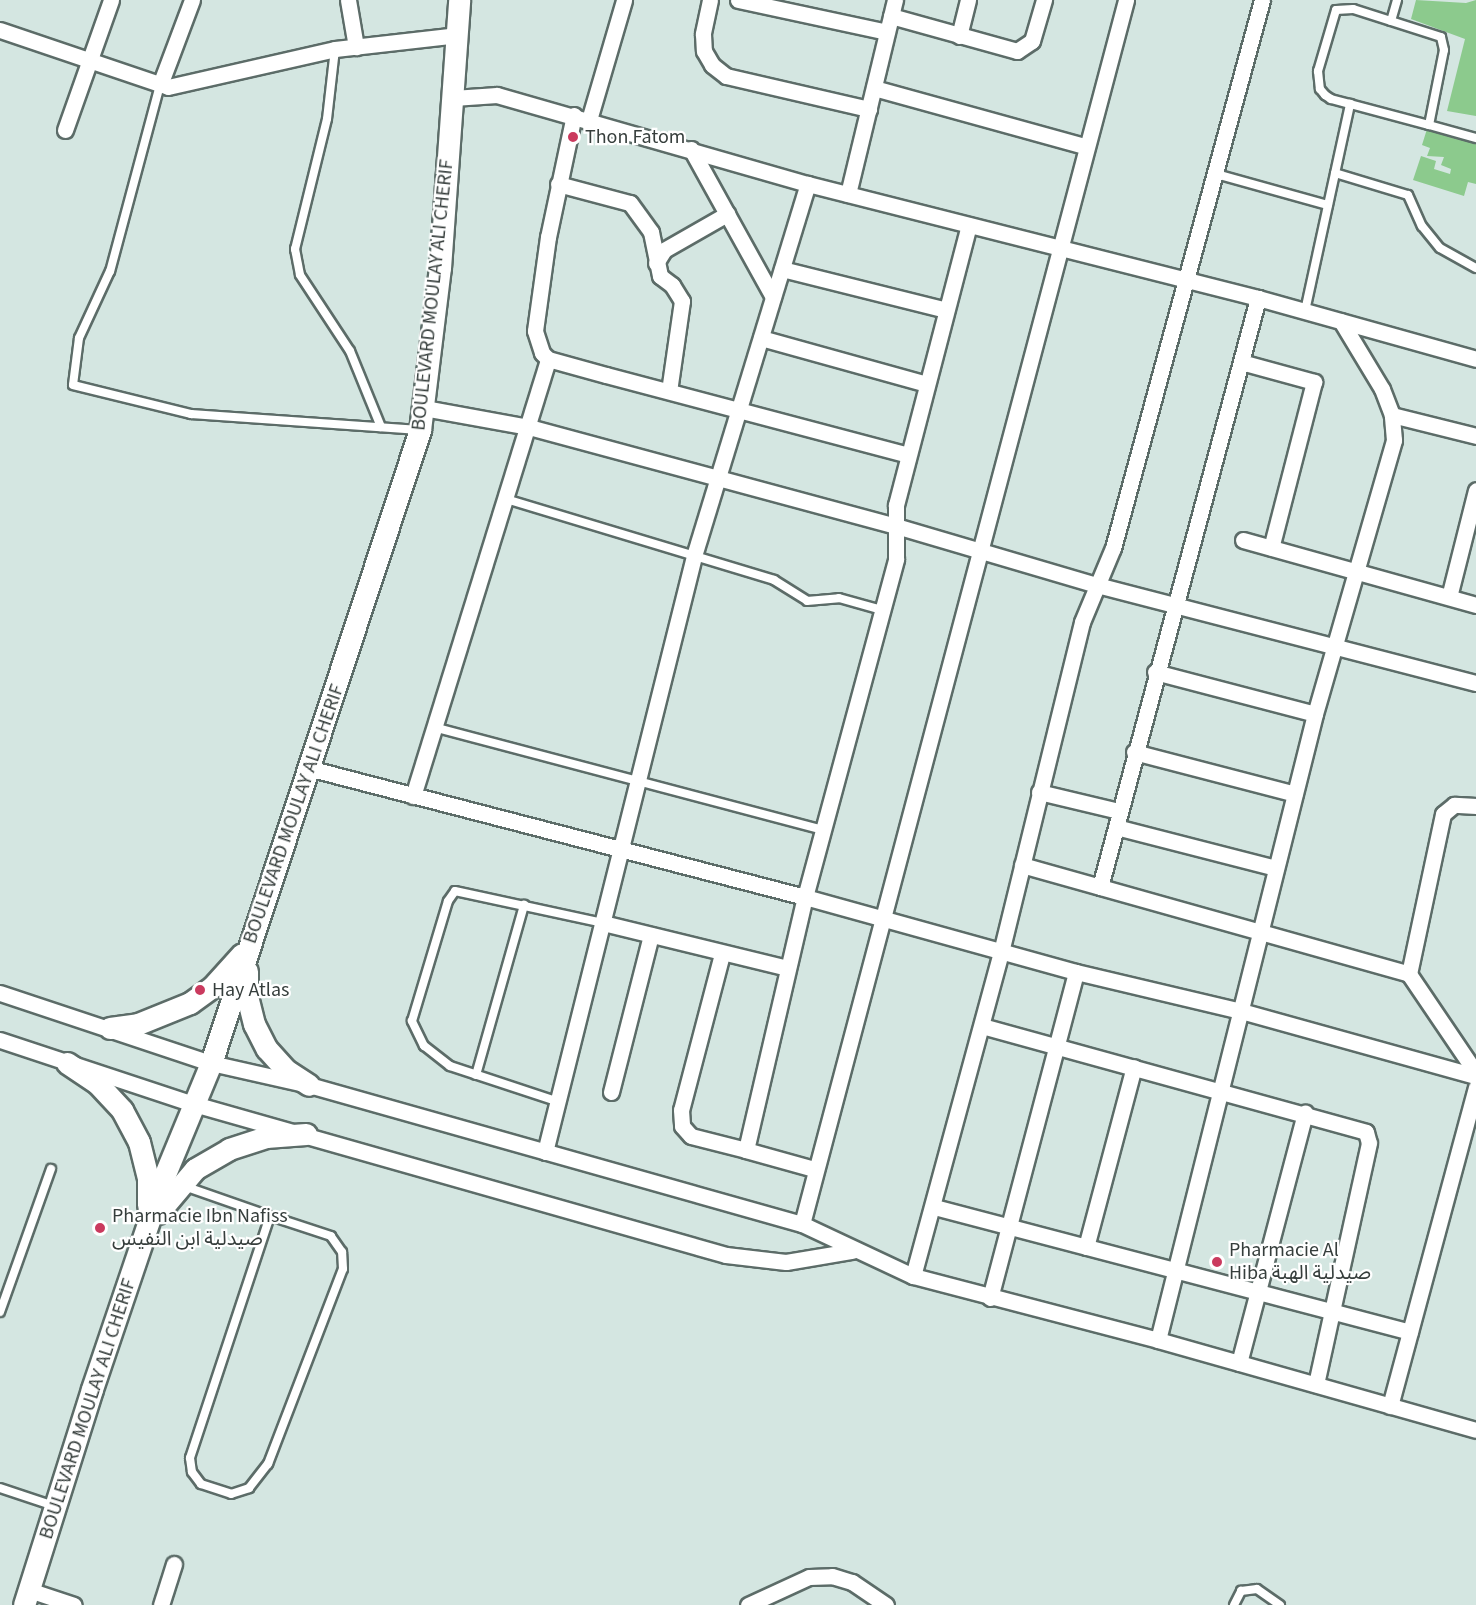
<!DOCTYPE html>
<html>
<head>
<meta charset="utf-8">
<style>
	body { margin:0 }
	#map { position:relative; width:1476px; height:1605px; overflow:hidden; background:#d4e6e1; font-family:"Source Sans 3","Noto Sans Arabic",sans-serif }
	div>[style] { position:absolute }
	.building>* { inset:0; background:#8cca8d }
	.roads { filter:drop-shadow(2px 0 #5c6c68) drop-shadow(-2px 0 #5c6c68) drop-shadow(0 2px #5c6c68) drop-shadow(0 -2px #5c6c68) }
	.lane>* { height:8px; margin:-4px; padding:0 4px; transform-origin:4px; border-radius:4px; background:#fff }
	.street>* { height:15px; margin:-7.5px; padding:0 7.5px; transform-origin:7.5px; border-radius:7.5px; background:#fff }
	.secondary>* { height:21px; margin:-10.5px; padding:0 10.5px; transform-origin:10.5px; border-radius:10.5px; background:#fff }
	.dots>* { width:16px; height:16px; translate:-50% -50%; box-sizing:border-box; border:3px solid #fff; border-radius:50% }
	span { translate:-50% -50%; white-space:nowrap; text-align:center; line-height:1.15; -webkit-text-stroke:4.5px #fff; paint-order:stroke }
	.poi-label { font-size:20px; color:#363e3c }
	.left { translate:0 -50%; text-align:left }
	.street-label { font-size:20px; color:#363e3c }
</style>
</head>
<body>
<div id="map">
	<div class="building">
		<div style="clip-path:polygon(1416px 0,1466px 3px,1476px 0,1476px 116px,1447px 111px,1465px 39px,1411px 19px)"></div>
		<div style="clip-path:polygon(1427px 129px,1476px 144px,1476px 184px,1468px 182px,1464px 196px,1413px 180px,1421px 156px,1436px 161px,1434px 169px,1450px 174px,1451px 169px,1441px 165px,1444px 157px,1427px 156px,1430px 148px,1422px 145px)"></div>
	</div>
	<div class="roads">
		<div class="lane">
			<div style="left:1391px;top:21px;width:22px;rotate:-74deg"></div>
			<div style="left:335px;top:49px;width:70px;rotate:96.5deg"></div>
			<div style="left:327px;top:119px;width:134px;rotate:103.8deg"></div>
			<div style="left:295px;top:249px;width:26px;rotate:79deg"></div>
			<div style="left:300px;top:275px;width:91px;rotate:56.7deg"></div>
			<div style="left:350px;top:351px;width:82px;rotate:67.8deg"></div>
			<div style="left:160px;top:85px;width:193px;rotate:105deg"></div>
			<div style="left:110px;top:271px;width:74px;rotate:114.8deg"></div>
			<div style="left:79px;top:338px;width:47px;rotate:97.3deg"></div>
			<div style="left:73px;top:385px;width:122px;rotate:13.8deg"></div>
			<div style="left:191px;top:414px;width:229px;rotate:4deg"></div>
			<div style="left:1429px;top:125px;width:76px;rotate:-78.7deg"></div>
			<div style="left:1444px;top:50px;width:13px;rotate:-103deg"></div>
			<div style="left:1441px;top:37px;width:92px;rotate:-162.3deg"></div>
			<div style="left:1353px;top:9px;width:17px;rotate:177deg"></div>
			<div style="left:1336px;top:10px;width:64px;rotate:106.4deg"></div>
			<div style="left:1318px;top:71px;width:18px;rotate:84deg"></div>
			<div style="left:1320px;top:89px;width:8px;rotate:50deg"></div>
			<div style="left:1325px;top:95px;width:7px;rotate:34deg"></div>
			<div style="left:1331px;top:99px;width:20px;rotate:15deg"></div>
			<div style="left:1350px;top:104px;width:82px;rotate:14.9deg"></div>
			<div style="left:1429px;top:125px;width:49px;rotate:15.5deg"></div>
			<div style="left:1335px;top:173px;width:76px;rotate:16.8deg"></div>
			<div style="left:1408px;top:195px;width:34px;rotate:66deg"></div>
			<div style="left:1422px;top:226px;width:28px;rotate:51deg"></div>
			<div style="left:1440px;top:248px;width:41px;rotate:29.1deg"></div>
			<div style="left:1216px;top:174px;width:116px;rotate:15.5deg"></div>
			<div style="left:1305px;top:311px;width:212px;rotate:-77.7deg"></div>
			<div style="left:506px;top:499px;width:280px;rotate:16.8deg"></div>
			<div style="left:774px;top:580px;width:39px;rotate:32deg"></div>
			<div style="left:807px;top:601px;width:32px;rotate:-5deg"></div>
			<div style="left:839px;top:598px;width:45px;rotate:15.6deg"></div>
			<div style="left:433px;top:727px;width:403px;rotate:14.8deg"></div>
			<div style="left:476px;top:1075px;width:177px;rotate:-74.2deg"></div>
			<div style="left:556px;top:1101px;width:112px;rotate:-161.7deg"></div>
			<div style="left:450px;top:1066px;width:33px;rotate:-142deg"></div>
			<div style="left:424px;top:1046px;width:28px;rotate:-116deg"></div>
			<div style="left:412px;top:1021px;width:125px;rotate:-73.3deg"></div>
			<div style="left:448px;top:901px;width:12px;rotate:-55deg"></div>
			<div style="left:455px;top:891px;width:151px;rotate:12.2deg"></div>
			<div style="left:184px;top:1186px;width:91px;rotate:19.2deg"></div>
			<div style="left:270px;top:1216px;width:255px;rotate:108.3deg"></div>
			<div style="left:190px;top:1458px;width:14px;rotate:82deg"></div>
			<div style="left:192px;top:1472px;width:15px;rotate:53deg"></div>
			<div style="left:201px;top:1484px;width:32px;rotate:18deg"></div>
			<div style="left:231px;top:1494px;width:19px;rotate:-18deg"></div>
			<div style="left:249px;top:1488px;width:31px;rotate:-52deg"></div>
			<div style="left:268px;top:1464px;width:209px;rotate:-69deg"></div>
			<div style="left:343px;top:1269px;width:17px;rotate:-93deg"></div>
			<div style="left:342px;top:1252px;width:19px;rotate:-125deg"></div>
			<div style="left:331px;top:1236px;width:64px;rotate:-161.8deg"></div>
			<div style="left:0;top:1312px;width:152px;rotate:-70.4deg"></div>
			<div style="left:0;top:1488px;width:57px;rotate:18.4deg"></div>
			<div style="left:1234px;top:1605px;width:16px;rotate:-63deg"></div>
			<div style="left:1241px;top:1591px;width:16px;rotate:-7deg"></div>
			<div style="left:1257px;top:1589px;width:28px;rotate:35deg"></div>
		</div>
		<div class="street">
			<div style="left:348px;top:0;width:48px;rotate:80.3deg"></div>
			<div style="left:710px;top:0;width:35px;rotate:102deg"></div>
			<div style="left:703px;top:34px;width:17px;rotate:87deg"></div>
			<div style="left:704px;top:51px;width:16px;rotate:60deg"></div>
			<div style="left:712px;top:65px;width:18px;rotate:38deg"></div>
			<div style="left:726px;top:76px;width:147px;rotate:13deg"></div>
			<div style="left:738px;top:0;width:152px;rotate:12.1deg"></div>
			<div style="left:891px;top:16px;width:131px;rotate:15.5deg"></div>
			<div style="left:1017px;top:51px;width:18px;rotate:-34deg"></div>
			<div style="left:1032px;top:41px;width:43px;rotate:-73.7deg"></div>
			<div style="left:0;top:30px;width:177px;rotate:18.7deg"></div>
			<div style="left:168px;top:87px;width:171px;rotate:-12.8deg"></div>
			<div style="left:335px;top:49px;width:124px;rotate:-6.5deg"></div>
			<div style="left:959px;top:36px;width:37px;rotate:-76deg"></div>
			<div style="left:160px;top:85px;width:91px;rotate:-69.4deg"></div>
			<div style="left:874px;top:88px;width:219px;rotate:15.4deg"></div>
			<div style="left:453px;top:98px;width:44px;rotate:-3.9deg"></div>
			<div style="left:497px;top:95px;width:323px;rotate:16deg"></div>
			<div style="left:808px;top:184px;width:464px;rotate:14.2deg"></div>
			<div style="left:1258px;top:298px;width:226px;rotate:15.6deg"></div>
			<div style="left:574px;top:115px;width:125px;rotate:102deg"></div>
			<div style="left:548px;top:237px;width:95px;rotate:97.9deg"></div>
			<div style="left:535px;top:331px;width:23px;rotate:72deg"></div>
			<div style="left:542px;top:353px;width:8px;rotate:45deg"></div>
			<div style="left:548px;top:359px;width:60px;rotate:15.4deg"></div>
			<div style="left:606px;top:375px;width:312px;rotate:14.8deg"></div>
			<div style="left:589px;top:120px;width:125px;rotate:-73.7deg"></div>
			<div style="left:65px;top:130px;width:138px;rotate:-70.5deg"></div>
			<div style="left:691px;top:149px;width:169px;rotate:61deg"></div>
			<div style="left:558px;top:184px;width:74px;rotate:14.8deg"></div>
			<div style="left:630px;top:203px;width:36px;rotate:54deg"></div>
			<div style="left:651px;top:232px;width:45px;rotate:78.4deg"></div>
			<div style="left:660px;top:276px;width:15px;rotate:37deg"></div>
			<div style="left:672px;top:285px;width:19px;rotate:58deg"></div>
			<div style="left:682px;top:301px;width:91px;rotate:98.2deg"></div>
			<div style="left:848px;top:194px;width:200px;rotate:-76.4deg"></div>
			<div style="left:656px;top:263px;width:15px;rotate:-58deg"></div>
			<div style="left:664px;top:250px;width:73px;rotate:-29.7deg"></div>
			<div style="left:782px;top:269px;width:169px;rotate:14deg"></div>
			<div style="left:761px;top:338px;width:172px;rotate:15.5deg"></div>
			<div style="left:1241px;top:362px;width:76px;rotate:15.3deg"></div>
			<div style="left:1314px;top:382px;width:171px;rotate:104.5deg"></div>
			<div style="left:424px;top:408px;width:107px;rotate:10.3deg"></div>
			<div style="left:529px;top:427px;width:380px;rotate:15.1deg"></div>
			<div style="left:896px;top:526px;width:209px;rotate:16.4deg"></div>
			<div style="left:1097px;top:585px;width:391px;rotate:14.5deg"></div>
			<div style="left:1392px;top:415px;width:87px;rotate:14deg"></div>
			<div style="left:1243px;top:540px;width:242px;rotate:15.6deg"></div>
			<div style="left:1449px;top:597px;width:110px;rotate:-75.8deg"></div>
			<div style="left:1155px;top:672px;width:165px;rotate:14.7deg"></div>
			<div style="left:1134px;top:752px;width:166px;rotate:14.6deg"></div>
			<div style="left:308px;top:768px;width:513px;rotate:14.55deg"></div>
			<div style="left:805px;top:897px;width:281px;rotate:15.5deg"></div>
			<div style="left:1076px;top:972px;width:170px;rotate:13.3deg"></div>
			<div style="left:1241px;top:1011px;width:244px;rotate:15.5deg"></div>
			<div style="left:1039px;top:792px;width:82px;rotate:13.4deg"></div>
			<div style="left:413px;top:796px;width:457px;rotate:-72.8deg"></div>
			<div style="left:1476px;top:806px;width:22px;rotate:-177deg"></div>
			<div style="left:1454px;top:805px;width:14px;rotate:141deg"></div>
			<div style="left:1443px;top:814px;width:164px;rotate:102deg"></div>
			<div style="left:1409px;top:974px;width:120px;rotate:55.9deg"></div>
			<div style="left:1116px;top:827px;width:165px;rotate:14.4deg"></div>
			<div style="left:1022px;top:865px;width:402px;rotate:15.7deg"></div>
			<div style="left:1100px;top:887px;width:610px;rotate:-74.98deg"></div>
			<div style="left:603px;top:923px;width:190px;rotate:13.7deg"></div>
			<div style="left:722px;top:954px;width:161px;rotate:104.7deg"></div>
			<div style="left:681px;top:1110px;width:16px;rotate:86deg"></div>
			<div style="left:682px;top:1126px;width:13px;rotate:48deg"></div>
			<div style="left:691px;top:1136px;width:57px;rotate:14.3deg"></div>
			<div style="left:0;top:993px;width:222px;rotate:18.4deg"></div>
			<div style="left:211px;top:1063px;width:100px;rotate:12.7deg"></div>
			<div style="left:309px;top:1085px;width:512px;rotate:15.75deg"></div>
			<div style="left:802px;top:1224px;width:123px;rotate:25.1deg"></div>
			<div style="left:913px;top:1276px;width:253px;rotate:14.6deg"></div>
			<div style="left:1158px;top:1340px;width:330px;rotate:15.8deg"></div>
			<div style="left:982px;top:1026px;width:398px;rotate:15.4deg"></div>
			<div style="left:1366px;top:1132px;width:11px;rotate:75deg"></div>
			<div style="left:1369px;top:1143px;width:247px;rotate:102.4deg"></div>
			<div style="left:0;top:1040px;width:204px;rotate:18.3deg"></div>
			<div style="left:194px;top:1104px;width:553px;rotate:15.85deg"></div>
			<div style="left:726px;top:1255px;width:60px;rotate:6.7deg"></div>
			<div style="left:786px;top:1262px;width:67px;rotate:-9.5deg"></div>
			<div style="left:611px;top:1092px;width:162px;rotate:-75.7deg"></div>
			<div style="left:545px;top:1152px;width:614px;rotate:-75.96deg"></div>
			<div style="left:694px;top:556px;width:389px;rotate:-73deg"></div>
			<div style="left:814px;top:1169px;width:71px;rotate:-164.4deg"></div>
			<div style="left:746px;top:1150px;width:260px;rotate:-76.9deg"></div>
			<div style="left:805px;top:897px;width:350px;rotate:-74.9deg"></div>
			<div style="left:896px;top:559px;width:54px;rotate:-90deg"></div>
			<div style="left:896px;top:505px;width:289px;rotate:-75.4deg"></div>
			<div style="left:934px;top:1207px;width:492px;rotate:14.7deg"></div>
			<div style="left:802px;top:1224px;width:1266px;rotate:-75.17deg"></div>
			<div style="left:1086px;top:1247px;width:186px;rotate:-75.1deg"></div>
			<div style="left:913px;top:1276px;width:336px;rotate:-74.8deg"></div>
			<div style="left:1001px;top:952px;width:340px;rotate:-76.2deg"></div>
			<div style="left:1082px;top:622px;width:80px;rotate:-67.3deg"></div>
			<div style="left:1113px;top:548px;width:568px;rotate:-74.79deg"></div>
			<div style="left:990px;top:1298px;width:337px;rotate:-75.2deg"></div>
			<div style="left:1158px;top:1340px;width:645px;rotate:-75.92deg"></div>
			<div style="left:1315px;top:714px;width:285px;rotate:-73.9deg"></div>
			<div style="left:1394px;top:440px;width:25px;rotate:-95deg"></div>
			<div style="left:1392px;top:415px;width:28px;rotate:-111deg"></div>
			<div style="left:1382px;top:389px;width:79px;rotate:-121.1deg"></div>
			<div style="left:1239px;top:1363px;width:259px;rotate:-75.2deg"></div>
			<div style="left:1390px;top:1406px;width:330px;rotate:-74.9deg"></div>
			<div style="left:29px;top:1590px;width:47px;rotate:18.4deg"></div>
			<div style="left:161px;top:1605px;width:43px;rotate:-72.4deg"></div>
			<div style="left:748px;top:1605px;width:67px;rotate:-24.7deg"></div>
			<div style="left:809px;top:1577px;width:23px;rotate:-2deg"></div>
			<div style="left:832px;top:1576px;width:21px;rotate:17deg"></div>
			<div style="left:852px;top:1582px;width:41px;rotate:34.1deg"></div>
		</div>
		<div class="secondary">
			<div style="left:247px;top:971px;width:25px;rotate:90deg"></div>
			<div style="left:247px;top:996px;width:29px;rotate:76deg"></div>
			<div style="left:254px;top:1024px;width:28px;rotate:63deg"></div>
			<div style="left:267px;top:1049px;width:28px;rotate:48deg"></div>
			<div style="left:286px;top:1070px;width:27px;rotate:33deg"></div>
			<div style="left:110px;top:1028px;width:28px;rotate:-8deg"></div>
			<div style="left:138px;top:1024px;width:56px;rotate:-22deg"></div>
			<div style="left:190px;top:1003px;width:29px;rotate:-36deg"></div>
			<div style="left:213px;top:986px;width:43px;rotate:-47.8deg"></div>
			<div style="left:67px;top:1063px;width:36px;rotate:34deg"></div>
			<div style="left:97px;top:1083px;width:37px;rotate:47deg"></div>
			<div style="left:122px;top:1110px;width:36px;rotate:62deg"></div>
			<div style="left:139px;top:1142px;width:36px;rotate:76deg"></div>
			<div style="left:148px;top:1177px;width:28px;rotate:90deg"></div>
			<div style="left:158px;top:1213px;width:57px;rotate:-49.9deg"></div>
			<div style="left:195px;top:1169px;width:39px;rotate:-30deg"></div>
			<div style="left:229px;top:1149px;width:39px;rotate:-18deg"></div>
			<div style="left:266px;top:1137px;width:40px;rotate:-4.3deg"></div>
			<div style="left:24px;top:1605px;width:226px;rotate:-72.5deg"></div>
			<div style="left:92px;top:1389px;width:222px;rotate:-71.3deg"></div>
			<div style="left:163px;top:1179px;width:126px;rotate:-67.5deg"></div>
			<div style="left:211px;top:1063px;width:667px;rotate:-71.73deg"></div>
			<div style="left:420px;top:430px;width:163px;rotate:-83deg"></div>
			<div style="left:440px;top:268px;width:269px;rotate:-85.9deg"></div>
		</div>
	</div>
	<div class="dots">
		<div style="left:573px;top:137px;background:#ca3a5e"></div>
		<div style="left:200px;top:990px;background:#ca3a5e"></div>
		<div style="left:100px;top:1228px;background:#ca3a5e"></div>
		<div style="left:1217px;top:1262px;background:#ca3a5e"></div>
	</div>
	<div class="poi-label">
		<span class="left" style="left:585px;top:137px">Thon Fatom</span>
		<span class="left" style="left:212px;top:990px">Hay Atlas</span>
		<span class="left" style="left:112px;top:1228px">Pharmacie Ibn Nafiss<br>صيدلية ابن النفيس</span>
		<span class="left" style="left:1229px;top:1262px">Pharmacie Al<br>Hiba صيدلية الهبة</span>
	</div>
	<div class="street-label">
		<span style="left:433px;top:295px;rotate:-84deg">BOULEVARD MOULAY ALI CHERIF</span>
		<span style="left:294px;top:814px;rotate:-71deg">BOULEVARD MOULAY ALI CHERIF</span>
		<span style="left:88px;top:1409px;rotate:-72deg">BOULEVARD MOULAY ALI CHERIF</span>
	</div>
</div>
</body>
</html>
